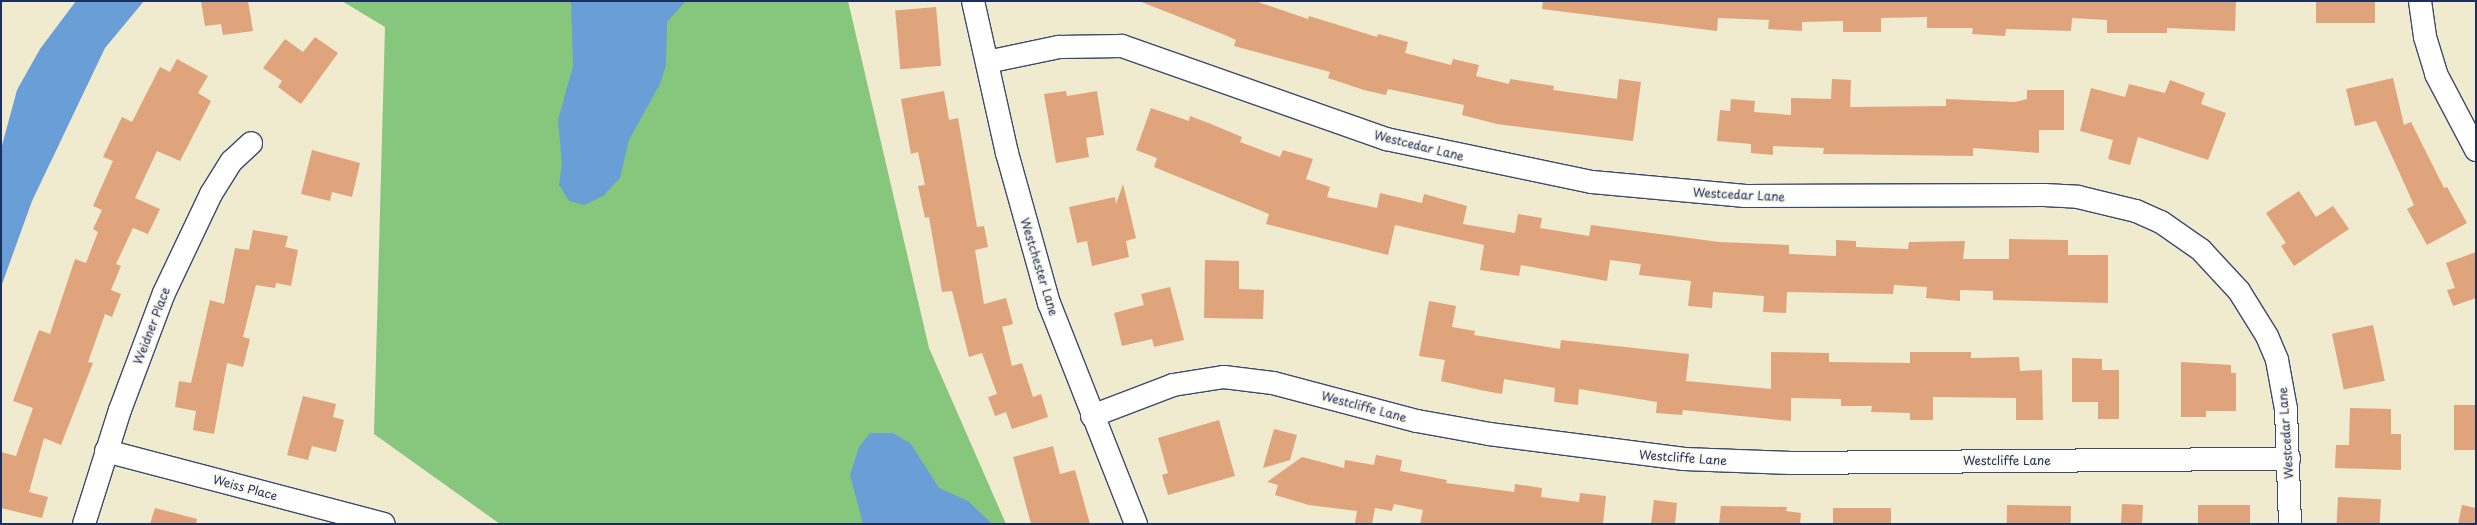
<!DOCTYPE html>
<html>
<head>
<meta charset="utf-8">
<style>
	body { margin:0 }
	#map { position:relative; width:2477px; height:525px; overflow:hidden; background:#f0eacf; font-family:"Playpen Sans",sans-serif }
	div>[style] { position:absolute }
	.green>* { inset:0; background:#86c67d }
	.water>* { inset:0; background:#699fd6 }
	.building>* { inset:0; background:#e0a47d; transform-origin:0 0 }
	.roads { filter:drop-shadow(1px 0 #3b4b6f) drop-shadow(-1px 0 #3b4b6f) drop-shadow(0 1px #3b4b6f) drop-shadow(0 -1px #3b4b6f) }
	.minor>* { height:22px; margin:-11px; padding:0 11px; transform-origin:11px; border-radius:11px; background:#fff }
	span { translate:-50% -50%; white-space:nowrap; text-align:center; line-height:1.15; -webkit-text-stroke:4px #fbf7ec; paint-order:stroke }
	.street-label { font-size:12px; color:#1b2f5e }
	.frame { position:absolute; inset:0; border:2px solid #1b2f5e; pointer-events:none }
</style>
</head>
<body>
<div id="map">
	<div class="green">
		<div style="clip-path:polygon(342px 1px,848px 1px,929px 348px,1006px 524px,500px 524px,374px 434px,385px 27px)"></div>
	</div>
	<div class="water">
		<div style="clip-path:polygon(76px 1px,144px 1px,105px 48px,32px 201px,1px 287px,1px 149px,17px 90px,40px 49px)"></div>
		<div style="clip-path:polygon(571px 1px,686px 1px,667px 22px,666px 65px,660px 84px,629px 140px,620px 178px,603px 196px,584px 205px,569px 201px,559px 185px,562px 165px,558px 120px,573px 66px)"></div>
		<div style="clip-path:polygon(870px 433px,893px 433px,911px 444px,939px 488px,968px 501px,992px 524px,863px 524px,850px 475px,859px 447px)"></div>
	</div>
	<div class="building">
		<div style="clip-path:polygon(201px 1px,248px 1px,253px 31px,223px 35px,221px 24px,205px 26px)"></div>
		<div style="clip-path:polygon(1139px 1px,1255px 1px,1308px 19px,1309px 16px,1377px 37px,1378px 34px,1408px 42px,1405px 53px,1451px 65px,1453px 59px,1479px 65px,1476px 76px,1509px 84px,1510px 79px,1554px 86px,1553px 90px,1617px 99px,1619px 79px,1641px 82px,1633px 141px,1497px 124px,1462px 115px,1464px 105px,1388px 89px,1386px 95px,1364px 90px,1328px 78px,1330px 72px,1234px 46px,1236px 40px,1225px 35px)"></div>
		<div style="clip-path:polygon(1543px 1px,2236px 1px,2235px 31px,2167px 28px,2167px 33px,2107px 33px,2107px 20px,2072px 18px,2071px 31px,2006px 29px,2005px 36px,1972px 34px,1973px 28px,1927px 28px,1927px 17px,1881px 18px,1881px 32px,1843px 32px,1843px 21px,1802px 22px,1802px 31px,1768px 29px,1769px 20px,1718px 18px,1717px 31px,1542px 9px)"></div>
		<div style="left:2316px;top:1px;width:59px;height:22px"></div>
		<div style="left:936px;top:7px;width:59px;height:41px;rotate:85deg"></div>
		<div style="clip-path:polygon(315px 37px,338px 53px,301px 104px,278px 87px,282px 81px,263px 68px,285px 39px,303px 52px)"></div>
		<div style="clip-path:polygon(177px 59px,208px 76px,198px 93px,211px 101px,180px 161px,157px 151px,135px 198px,160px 209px,148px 234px,133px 228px,116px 264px,121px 266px,111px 290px,121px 294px,112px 317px,105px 314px,88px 362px,93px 363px,61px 445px,44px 438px,29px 492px,48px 497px,42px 518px,1px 508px,1px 452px,16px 456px,33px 408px,13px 401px,39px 330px,50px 334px,75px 259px,86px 263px,98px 232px,93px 229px,102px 210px,93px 206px,113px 161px,103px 157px,122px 117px,132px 122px,160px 67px,170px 72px)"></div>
		<div style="clip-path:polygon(2393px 78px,2404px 125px,2411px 122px,2444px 188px,2447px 187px,2467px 223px,2427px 245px,2407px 209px,2414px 205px,2376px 121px,2355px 126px,2346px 89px)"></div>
		<div style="clip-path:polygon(1832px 79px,1851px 80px,1850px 107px,1946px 106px,1946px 99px,2015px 102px,2027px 99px,2027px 90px,2064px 90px,2064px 130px,2039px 130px,2039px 153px,1973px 148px,1973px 156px,1823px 154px,1824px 148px,1773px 146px,1773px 155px,1751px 153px,1751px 144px,1717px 141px,1720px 110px,1730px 111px,1731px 99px,1755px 101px,1754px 112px,1791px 115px,1791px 98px,1831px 99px)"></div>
		<div style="clip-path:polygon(2170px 80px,2205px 93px,2201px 104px,2226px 113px,2208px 160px,2138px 137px,2130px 165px,2108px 159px,2113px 140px,2080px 131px,2091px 88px,2125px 97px,2129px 84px,2165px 93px)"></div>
		<div style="clip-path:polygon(944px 91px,949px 120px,958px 118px,977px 227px,984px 226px,988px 247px,975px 250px,984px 304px,1006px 298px,1013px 324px,1002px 327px,1012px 366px,1022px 363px,1033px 397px,1041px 394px,1048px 417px,1012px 429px,1006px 412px,995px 416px,988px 397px,997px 394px,982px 353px,969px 357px,952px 291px,942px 292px,929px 217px,925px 218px,918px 186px,925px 185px,918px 152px,911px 154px,901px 99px)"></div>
		<div style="clip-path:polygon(1066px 91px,1067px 96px,1097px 91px,1104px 135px,1086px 138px,1089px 157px,1056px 163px,1044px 94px)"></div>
		<div style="clip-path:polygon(1151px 108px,1189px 121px,1190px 116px,1211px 124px,1242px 137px,1240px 142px,1280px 157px,1283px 150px,1313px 159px,1306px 179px,1330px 187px,1327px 197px,1377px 208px,1380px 193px,1422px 203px,1424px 194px,1467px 206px,1463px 224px,1515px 233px,1518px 214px,1542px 218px,1540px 228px,1589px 236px,1591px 225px,1719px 242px,1789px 245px,1789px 254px,1836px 256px,1836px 240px,1856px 241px,1856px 247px,1908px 249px,1909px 242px,1965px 241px,1963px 259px,2009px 259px,2009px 239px,2068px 240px,2068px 255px,2108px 255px,2108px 303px,1993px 300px,1993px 291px,1960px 290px,1960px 301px,1926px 298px,1927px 287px,1894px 285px,1893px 294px,1787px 292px,1786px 313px,1763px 312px,1764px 296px,1713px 292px,1712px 308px,1688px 306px,1691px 281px,1639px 275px,1641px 264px,1610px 260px,1607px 281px,1521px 265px,1519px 276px,1480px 270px,1484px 245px,1395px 225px,1388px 255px,1266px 224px,1269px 214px,1154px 167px,1157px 158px,1136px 150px)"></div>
		<div style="clip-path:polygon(312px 150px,360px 163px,352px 197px,332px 192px,330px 201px,301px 194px)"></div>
		<div style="clip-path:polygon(1123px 184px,1136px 238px,1126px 241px,1129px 257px,1092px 266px,1087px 241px,1077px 243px,1069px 207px,1115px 197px,1116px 204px)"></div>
		<div style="clip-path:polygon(2299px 191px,2316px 217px,2333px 206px,2349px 229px,2294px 266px,2281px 246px,2286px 243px,2266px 213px)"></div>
		<div style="clip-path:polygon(253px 230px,288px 236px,285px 247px,298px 250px,291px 286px,276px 283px,275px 288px,256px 285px,243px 337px,250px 339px,243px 367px,227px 363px,214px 434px,193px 430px,196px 411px,175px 407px,179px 381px,191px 383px,210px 300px,224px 304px,235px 248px,249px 250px)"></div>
		<div style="clip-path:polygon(2476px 252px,2476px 298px,2453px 306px,2447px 290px,2455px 288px,2446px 263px)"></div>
		<div style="clip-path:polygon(1205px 260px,1239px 261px,1239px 289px,1264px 290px,1263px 319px,1204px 318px)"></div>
		<div style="clip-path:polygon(1170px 287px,1184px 340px,1154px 347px,1152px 339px,1122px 346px,1114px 313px,1144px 305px,1141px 294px)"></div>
		<div style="clip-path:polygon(1429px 301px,1456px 306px,1452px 327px,1475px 331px,1474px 335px,1560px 349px,1561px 340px,1689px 354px,1686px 381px,1771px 389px,1771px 352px,1829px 353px,1829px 362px,1910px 363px,1910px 352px,1971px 352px,1971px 358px,2019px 357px,2020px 371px,2042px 370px,2043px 420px,2016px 420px,2016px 398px,1933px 397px,1933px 420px,1910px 420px,1910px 413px,1871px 412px,1872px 406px,1841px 406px,1841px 399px,1791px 398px,1791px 421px,1683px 410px,1682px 415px,1656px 413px,1657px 402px,1579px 389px,1578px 405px,1554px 402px,1555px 388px,1504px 379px,1502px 394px,1480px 390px,1441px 381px,1445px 360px,1419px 356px)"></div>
		<div style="left:2373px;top:325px;width:57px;height:42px;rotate:78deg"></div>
		<div style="clip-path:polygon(2072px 358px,2102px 359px,2102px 370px,2119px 370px,2119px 419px,2098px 419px,2098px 402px,2072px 402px)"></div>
		<div style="clip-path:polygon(2181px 362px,2231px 365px,2231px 373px,2236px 373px,2236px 411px,2206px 411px,2206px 417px,2181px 417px)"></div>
		<div style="clip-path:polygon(303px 396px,336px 404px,333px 417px,344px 420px,336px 452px,312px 446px,308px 460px,287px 455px)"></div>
		<div style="left:2454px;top:405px;width:22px;height:45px"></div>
		<div style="clip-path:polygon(2350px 408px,2391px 409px,2391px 434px,2401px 434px,2401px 470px,2335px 468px,2336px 445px,2349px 445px)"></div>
		<div style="clip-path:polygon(1219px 420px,1235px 476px,1168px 495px,1162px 475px,1168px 473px,1158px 438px)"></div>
		<div style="clip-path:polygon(1274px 429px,1297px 435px,1290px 460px,1263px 468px)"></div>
		<div style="clip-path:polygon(1053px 446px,1060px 474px,1075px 470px,1090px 524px,1031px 524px,1013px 457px)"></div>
		<div style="clip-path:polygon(1376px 455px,1402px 460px,1400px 471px,1447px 480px,1446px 483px,1514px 492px,1515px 484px,1542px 488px,1541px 497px,1579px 502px,1580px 493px,1606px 496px,1603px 524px,1420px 524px,1423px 510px,1394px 504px,1392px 511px,1375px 508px,1372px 524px,1355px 524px,1357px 511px,1309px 505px,1275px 495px,1278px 485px,1267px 482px,1302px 457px,1344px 468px,1345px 460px,1374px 465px)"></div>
		<div style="left:2338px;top:497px;width:43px;height:27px;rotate:3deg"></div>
		<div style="clip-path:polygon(1654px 500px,1677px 503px,1675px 524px,1651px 524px)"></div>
		<div style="left:2122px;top:504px;width:21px;height:20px;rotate:3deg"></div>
		<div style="left:2007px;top:505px;width:64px;height:19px;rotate:1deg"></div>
		<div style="left:2198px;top:505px;width:52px;height:19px"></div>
		<div style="clip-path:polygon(2462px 505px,2476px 508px,2476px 524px,2458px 524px)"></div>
		<div style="clip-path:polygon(1721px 506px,1787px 507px,1786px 511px,1801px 513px,1800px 524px,1719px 524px)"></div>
		<div style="clip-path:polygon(155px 508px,197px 519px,196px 524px,150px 524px)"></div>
		<div style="left:1833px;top:508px;width:58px;height:16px"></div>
	</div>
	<div class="roads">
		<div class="minor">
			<div style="left:973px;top:1px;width:156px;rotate:77.4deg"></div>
			<div style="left:1007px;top:153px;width:156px;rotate:74.4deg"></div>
			<div style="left:1049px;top:303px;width:238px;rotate:68.5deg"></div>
			<div style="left:2420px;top:1px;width:36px;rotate:82deg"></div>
			<div style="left:2425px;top:37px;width:39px;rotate:73deg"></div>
			<div style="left:2436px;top:74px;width:86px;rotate:62.2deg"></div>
			<div style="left:987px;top:62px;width:74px;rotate:-11.8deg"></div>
			<div style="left:1059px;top:47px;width:63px;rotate:-0.9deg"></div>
			<div style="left:1122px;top:46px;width:280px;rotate:19.4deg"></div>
			<div style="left:1386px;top:139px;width:210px;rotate:11.8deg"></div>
			<div style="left:1592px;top:182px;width:154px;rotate:5.2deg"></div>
			<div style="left:1745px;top:196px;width:299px;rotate:-0.2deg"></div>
			<div style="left:2044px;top:195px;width:34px;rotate:3deg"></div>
			<div style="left:2078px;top:197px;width:60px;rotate:13.6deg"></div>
			<div style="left:2136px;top:211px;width:27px;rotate:24deg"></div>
			<div style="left:2161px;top:222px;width:49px;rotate:35deg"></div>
			<div style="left:2201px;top:250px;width:56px;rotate:47.2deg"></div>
			<div style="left:2239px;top:291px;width:53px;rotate:58.1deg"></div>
			<div style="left:2267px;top:336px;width:26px;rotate:67deg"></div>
			<div style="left:2277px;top:360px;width:50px;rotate:79.6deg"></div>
			<div style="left:2286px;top:409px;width:115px;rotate:88deg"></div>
			<div style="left:1092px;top:416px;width:87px;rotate:-20.9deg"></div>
			<div style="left:1173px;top:385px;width:52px;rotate:-8.9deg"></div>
			<div style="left:1224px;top:377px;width:49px;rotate:7deg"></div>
			<div style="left:1273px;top:383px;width:149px;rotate:14.8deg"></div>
			<div style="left:1417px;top:421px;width:73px;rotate:10.2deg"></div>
			<div style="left:1489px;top:434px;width:197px;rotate:7.3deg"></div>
			<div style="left:1684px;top:459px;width:107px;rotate:2.1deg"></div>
			<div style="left:1791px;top:463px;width:498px;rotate:-0.5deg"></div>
			<div style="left:106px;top:451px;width:287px;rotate:14.7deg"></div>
			<div style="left:84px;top:524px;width:120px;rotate:-72.5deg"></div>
			<div style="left:120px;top:410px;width:125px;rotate:-69.4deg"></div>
			<div style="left:164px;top:293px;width:110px;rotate:-64.6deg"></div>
			<div style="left:211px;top:194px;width:39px;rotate:-58deg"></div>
			<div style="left:232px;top:161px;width:26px;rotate:-43deg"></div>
		</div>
	</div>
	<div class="street-label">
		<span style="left:1419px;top:146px;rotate:14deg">Westcedar Lane</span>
		<span style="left:1739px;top:195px;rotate:3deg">Westcedar Lane</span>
		<span style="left:1039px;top:267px;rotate:73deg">Westchester Lane</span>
		<span style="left:152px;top:326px;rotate:-69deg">Weidner Place</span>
		<span style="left:1364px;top:407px;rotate:15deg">Westcliffe Lane</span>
		<span style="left:2286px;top:433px;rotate:-94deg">Westcedar Lane</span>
		<span style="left:1683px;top:458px;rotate:4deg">Westcliffe Lane</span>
		<span style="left:2007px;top:461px">Westcliffe Lane</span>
		<span style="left:245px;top:488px;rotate:15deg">Weiss Place</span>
	</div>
	<div class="frame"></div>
</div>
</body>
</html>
